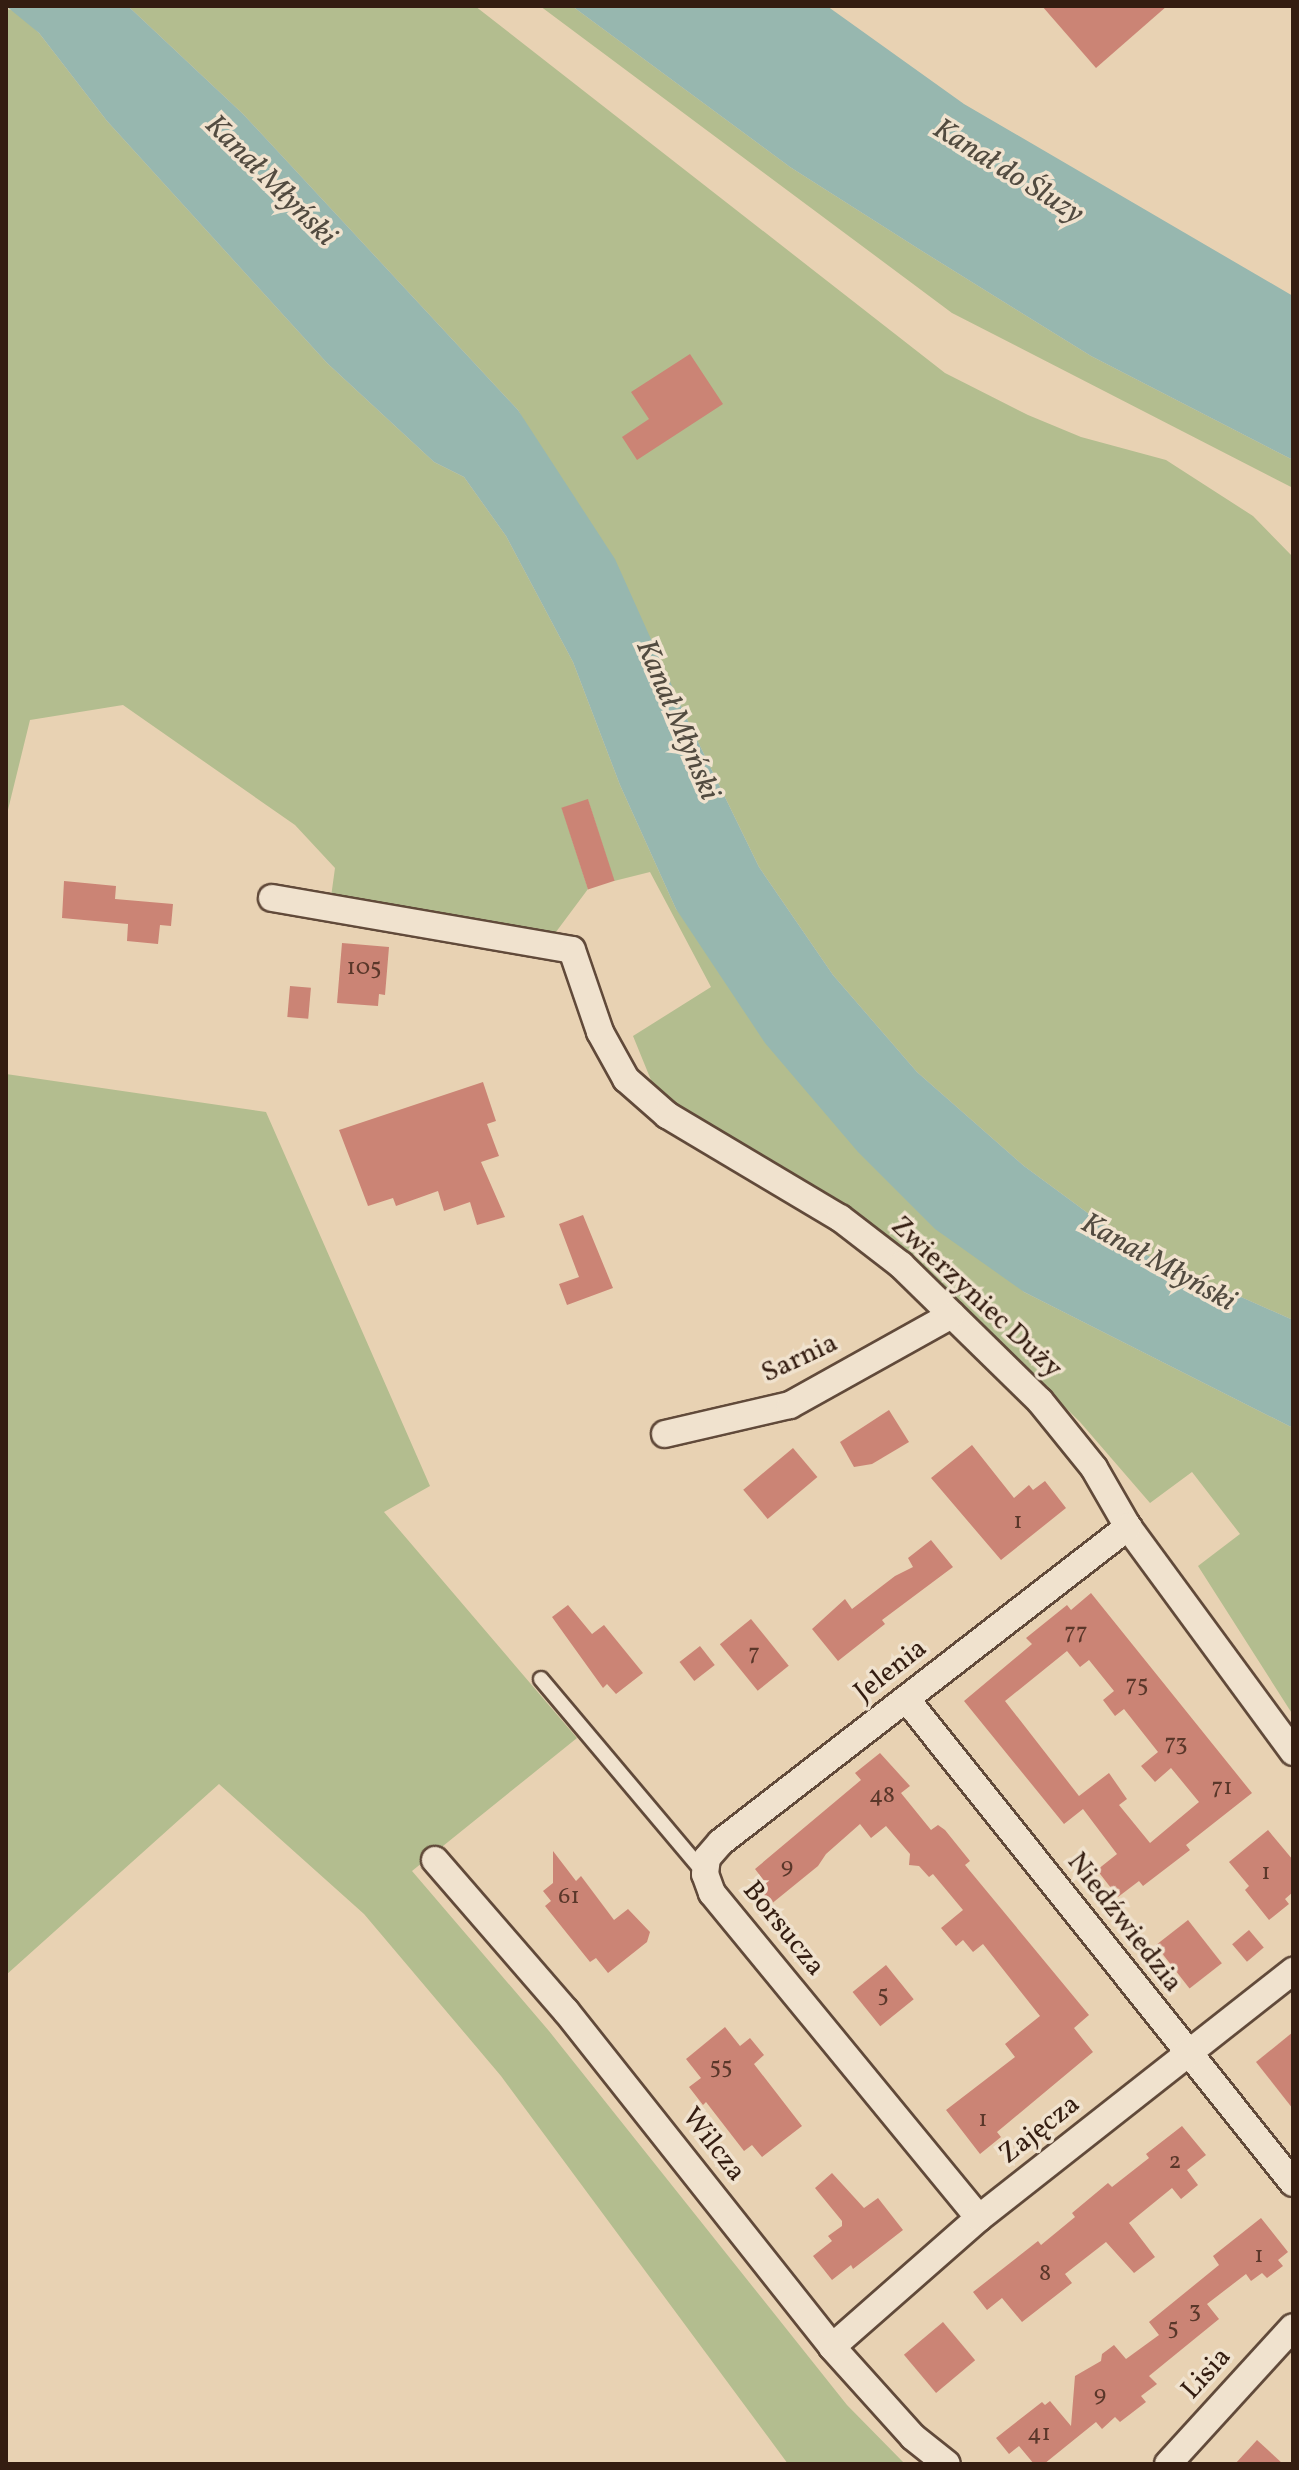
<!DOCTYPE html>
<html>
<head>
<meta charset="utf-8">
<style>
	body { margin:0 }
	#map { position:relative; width:1299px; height:2470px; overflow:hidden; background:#e8d2b3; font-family:Vollkorn,serif }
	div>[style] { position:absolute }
	.green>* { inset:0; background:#b3bd8f }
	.water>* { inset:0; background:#97b7af }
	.building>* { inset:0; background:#cb8475; transform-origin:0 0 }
	.roads { filter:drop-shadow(2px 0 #614a3a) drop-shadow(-2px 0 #614a3a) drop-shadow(0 2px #614a3a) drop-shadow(0 -2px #614a3a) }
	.service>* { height:14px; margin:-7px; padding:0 7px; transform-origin:7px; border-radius:7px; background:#f0e2ce }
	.minor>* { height:26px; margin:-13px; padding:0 13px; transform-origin:13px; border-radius:13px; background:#f0e2ce }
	span { translate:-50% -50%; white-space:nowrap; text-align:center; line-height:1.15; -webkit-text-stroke:7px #f0e2ce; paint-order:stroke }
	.number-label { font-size:24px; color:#5a372a }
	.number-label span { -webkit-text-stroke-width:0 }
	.street-label { font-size:28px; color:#341d11 }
	.water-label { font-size:30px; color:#524b40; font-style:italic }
	.frame { position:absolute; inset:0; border:8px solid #341d11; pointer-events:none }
</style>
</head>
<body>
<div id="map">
	<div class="green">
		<div style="clip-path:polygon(128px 6px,475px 6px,945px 373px,1028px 415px,1081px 437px,1166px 460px,1253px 516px,1293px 557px,1293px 1320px,1142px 1253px,1024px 1166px,917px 1072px,833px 975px,759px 867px,686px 717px,518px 410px,243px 114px)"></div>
		<div style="clip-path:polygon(540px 6px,572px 6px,790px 167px,922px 251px,1091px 356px,1293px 460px,1293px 488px,952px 313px)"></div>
		<div style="clip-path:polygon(6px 9px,16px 11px,39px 33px,107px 121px,327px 363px,434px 462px,464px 477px,506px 536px,573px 662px,620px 785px,676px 909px,1024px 1292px,1293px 1428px,1293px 1715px,1198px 1566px,1240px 1534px,1192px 1472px,1150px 1503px,1080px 1422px,916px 1259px,804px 1181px,714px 1131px,653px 1085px,633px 1036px,711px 987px,650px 872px,614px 881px,588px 800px,562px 808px,588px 889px,553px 936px,331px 897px,335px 868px,295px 825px,123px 705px,30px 720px,6px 818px)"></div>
		<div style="clip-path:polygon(6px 1074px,266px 1112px,430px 1486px,384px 1512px,577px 1738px,412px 1871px,549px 2031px,847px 2405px,905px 2464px,788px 2464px,501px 2076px,364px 1914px,219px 1784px,6px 1975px)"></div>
	</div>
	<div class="water">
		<div style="clip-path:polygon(6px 6px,128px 6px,243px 114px,518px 410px,615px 559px,686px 717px,759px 867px,833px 975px,917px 1072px,1024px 1166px,1142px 1253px,1293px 1320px,1293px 1428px,1024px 1292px,935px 1229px,858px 1152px,765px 1043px,676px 909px,620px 785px,573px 662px,506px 536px,464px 477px,434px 462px,327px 363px,107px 121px,39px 33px)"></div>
		<div style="clip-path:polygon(572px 6px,827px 6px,964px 104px,1293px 296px,1293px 460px,1091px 356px,922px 251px,790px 167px)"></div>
	</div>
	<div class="building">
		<div style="clip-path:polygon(1042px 6px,1167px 6px,1096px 68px)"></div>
		<div style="clip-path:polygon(690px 354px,723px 404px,637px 460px,622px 437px,649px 419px,631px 392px)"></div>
		<div style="left:588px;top:799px;width:86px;height:28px;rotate:72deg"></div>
		<div style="clip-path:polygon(64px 881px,116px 886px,115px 899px,173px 904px,171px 926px,160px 925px,158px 944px,127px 941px,128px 924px,62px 918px)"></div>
		<div style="clip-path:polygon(342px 943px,389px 947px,385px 995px,379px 994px,378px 1006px,337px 1003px)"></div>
		<div style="left:290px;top:986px;width:21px;height:31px;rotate:5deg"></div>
		<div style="clip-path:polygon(483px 1082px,496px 1121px,487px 1124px,499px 1156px,481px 1162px,505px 1217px,477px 1225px,470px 1202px,444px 1211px,438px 1191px,396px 1206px,393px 1198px,368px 1206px,339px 1130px)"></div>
		<div style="clip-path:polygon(583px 1215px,613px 1288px,567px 1305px,559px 1284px,579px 1277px,559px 1224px)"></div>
		<div style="clip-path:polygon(889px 1410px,909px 1442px,872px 1464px,854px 1467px,840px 1442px)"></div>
		<div style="clip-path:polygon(972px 1445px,1014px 1498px,1029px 1485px,1033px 1490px,1045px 1481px,1066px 1508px,1001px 1560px,931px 1478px)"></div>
		<div style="left:793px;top:1448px;width:38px;height:65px;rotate:50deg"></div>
		<div style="clip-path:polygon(931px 1540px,953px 1567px,882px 1620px,885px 1624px,838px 1661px,812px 1629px,845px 1599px,852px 1609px,895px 1576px,913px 1567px,908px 1558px)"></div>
		<div style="clip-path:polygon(evenodd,1091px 1593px,1252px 1793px,1186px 1845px,1190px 1850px,1143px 1886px,1139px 1881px,1118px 1897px,1097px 1870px,1117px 1854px,1083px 1809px,1064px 1824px,964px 1701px,1032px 1644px,1026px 1638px,1067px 1605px,1071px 1610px,1091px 1593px,1067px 1651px,1080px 1667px,1089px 1660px,1114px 1691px,1103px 1700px,1115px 1716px,1124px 1709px,1158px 1752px,1141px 1766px,1155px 1782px,1171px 1768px,1199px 1802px,1150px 1843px,1119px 1805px,1127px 1799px,1109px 1773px,1079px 1796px,1005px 1701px,1067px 1651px)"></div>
		<div style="clip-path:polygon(568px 1605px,592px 1634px,604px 1625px,643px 1673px,616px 1694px,607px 1684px,603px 1688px,552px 1617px)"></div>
		<div style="left:751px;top:1619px;width:60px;height:40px;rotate:51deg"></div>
		<div style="left:700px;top:1646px;width:24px;height:26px;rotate:52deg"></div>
		<div style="clip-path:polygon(880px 1753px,910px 1786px,901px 1793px,931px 1830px,938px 1825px,945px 1830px,970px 1861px,965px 1865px,1089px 2015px,1074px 2028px,1093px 2052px,997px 2132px,1001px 2137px,980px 2154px,946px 2110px,1015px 2057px,1005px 2044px,1040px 2016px,983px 1944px,973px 1952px,963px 1940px,956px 1946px,941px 1928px,963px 1910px,933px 1874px,929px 1877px,919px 1866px,909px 1865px,910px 1854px,886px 1826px,871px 1838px,860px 1824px,826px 1854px,818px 1866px,770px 1905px,757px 1888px,765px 1882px,755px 1869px,861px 1780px,855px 1773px)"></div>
		<div style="clip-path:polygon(1268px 1830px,1293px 1860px,1293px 1892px,1285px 1899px,1289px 1904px,1269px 1920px,1245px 1890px,1249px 1886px,1229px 1862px)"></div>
		<div style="clip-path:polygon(553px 1851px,576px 1881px,581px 1876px,614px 1920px,628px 1909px,650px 1932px,647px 1942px,608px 1973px,596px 1958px,590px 1962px,545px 1906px,551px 1901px,543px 1891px,553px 1883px)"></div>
		<div style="left:1188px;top:1920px;width:55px;height:41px;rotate:52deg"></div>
		<div style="left:1249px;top:1930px;width:23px;height:22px;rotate:50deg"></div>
		<div style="left:886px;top:1965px;width:44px;height:43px;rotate:51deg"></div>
		<div style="clip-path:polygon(725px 2027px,740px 2046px,750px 2038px,764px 2055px,754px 2064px,802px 2126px,762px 2157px,752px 2145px,744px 2151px,706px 2102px,703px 2105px,689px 2087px,701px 2078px,686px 2059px)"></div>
		<div style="clip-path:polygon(1293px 2032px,1293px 2109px,1256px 2062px)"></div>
		<div style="clip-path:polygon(1182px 2126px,1206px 2155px,1187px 2170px,1198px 2185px,1181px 2199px,1172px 2188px,1129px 2223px,1155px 2257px,1134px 2273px,1106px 2242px,1065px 2274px,1072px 2283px,1022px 2322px,1002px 2298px,987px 2310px,973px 2292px,1038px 2241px,1041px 2245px,1075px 2217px,1072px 2213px,1108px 2183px,1112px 2187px,1149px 2158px,1146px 2154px)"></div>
		<div style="clip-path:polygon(832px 2173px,864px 2208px,878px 2198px,903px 2230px,853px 2269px,851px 2265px,832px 2280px,813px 2256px,832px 2241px,828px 2236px,842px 2226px,842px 2221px,815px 2188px)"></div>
		<div style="clip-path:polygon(1261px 2218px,1288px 2252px,1278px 2260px,1283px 2266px,1267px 2278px,1262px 2273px,1251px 2281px,1246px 2274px,1207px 2304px,1219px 2319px,1149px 2376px,1157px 2384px,1141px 2396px,1146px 2402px,1120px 2422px,1115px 2417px,1102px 2429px,1096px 2422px,1044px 2464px,1034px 2464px,1019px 2446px,1009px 2454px,996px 2438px,1042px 2402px,1045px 2405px,1050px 2401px,1071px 2426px,1075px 2376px,1101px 2361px,1102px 2354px,1114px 2345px,1126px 2359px,1159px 2335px,1149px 2322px,1219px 2265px,1213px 2256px)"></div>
		<div style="left:943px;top:2322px;width:50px;height:51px;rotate:50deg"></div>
		<div style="clip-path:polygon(1257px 2440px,1283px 2464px,1235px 2464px)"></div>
	</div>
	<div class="roads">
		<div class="service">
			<div style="left:541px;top:1679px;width:255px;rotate:49.9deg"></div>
		</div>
		<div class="minor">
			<div style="left:272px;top:898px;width:304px;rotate:9.8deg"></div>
			<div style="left:572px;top:950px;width:87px;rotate:71.1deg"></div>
			<div style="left:600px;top:1032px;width:54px;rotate:61deg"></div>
			<div style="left:626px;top:1079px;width:55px;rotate:41.3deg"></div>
			<div style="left:667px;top:1115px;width:201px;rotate:30.8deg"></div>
			<div style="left:840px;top:1218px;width:77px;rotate:37.6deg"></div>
			<div style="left:901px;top:1265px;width:194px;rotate:44.4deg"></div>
			<div style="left:1040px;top:1401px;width:86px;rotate:51.1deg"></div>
			<div style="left:1094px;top:1468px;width:68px;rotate:60deg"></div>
			<div style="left:1128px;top:1527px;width:279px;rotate:53.7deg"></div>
			<div style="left:665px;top:1434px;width:128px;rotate:-13.1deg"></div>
			<div style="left:790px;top:1405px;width:185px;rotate:-29.1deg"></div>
			<div style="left:907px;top:1700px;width:618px;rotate:51.37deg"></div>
			<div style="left:435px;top:1860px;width:200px;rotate:49.1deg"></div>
			<div style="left:566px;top:2011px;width:429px;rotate:51.6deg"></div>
			<div style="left:832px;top:2347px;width:121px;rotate:48deg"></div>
			<div style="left:913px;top:2437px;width:43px;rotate:38.5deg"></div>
			<div style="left:979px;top:2218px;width:421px;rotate:-129.4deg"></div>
			<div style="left:712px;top:1893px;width:20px;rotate:-110deg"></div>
			<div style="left:705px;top:1874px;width:16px;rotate:-83deg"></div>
			<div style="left:707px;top:1858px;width:21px;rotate:-49deg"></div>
			<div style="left:721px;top:1842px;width:515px;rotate:-37.74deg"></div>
			<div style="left:832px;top:2347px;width:196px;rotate:-41.3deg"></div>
			<div style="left:979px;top:2218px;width:400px;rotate:-38.2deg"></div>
			<div style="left:1168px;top:2464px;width:185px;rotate:-47.6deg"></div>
		</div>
	</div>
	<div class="number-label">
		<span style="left:364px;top:969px">105</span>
		<span style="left:1018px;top:1523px">1</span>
		<span style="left:1076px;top:1634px">77</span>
		<span style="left:754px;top:1655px">7</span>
		<span style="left:1137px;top:1686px">75</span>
		<span style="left:1176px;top:1745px">73</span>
		<span style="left:1222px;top:1789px">71</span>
		<span style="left:882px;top:1797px">48</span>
		<span style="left:787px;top:1868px">9</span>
		<span style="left:1266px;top:1874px">1</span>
		<span style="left:569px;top:1898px">61</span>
		<span style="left:883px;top:1996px">5</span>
		<span style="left:721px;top:2068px">55</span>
		<span style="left:983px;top:2121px">1</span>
		<span style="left:1175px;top:2163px">2</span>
		<span style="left:1259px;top:2257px">1</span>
		<span style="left:1045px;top:2275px">8</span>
		<span style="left:1195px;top:2312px">3</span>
		<span style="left:1173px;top:2329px">5</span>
		<span style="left:1100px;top:2396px">9</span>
		<span style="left:1039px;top:2435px">41</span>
	</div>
	<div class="street-label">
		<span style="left:976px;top:1298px;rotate:43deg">Zwierzyniec Duży</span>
		<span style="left:800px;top:1359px;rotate:-25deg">Sarnia</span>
		<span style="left:891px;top:1671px;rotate:-38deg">Jelenia</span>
		<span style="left:1124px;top:1923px;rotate:52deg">Niedźwiedzia</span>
		<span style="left:783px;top:1929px;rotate:51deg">Borsucza</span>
		<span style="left:1040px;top:2130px;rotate:-38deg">Zajęcza</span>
		<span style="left:713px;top:2145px;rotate:52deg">Wilcza</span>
		<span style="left:1207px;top:2374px;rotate:-48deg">Lisia</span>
	</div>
	<div class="water-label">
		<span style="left:1008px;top:172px;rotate:32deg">Kanał do Śluzy</span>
		<span style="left:270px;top:181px;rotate:45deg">Kanał Młyński</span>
		<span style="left:677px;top:720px;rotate:67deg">Kanał Młyński</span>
		<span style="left:1158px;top:1263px;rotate:29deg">Kanał Młyński</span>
	</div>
	<div class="frame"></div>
</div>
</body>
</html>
